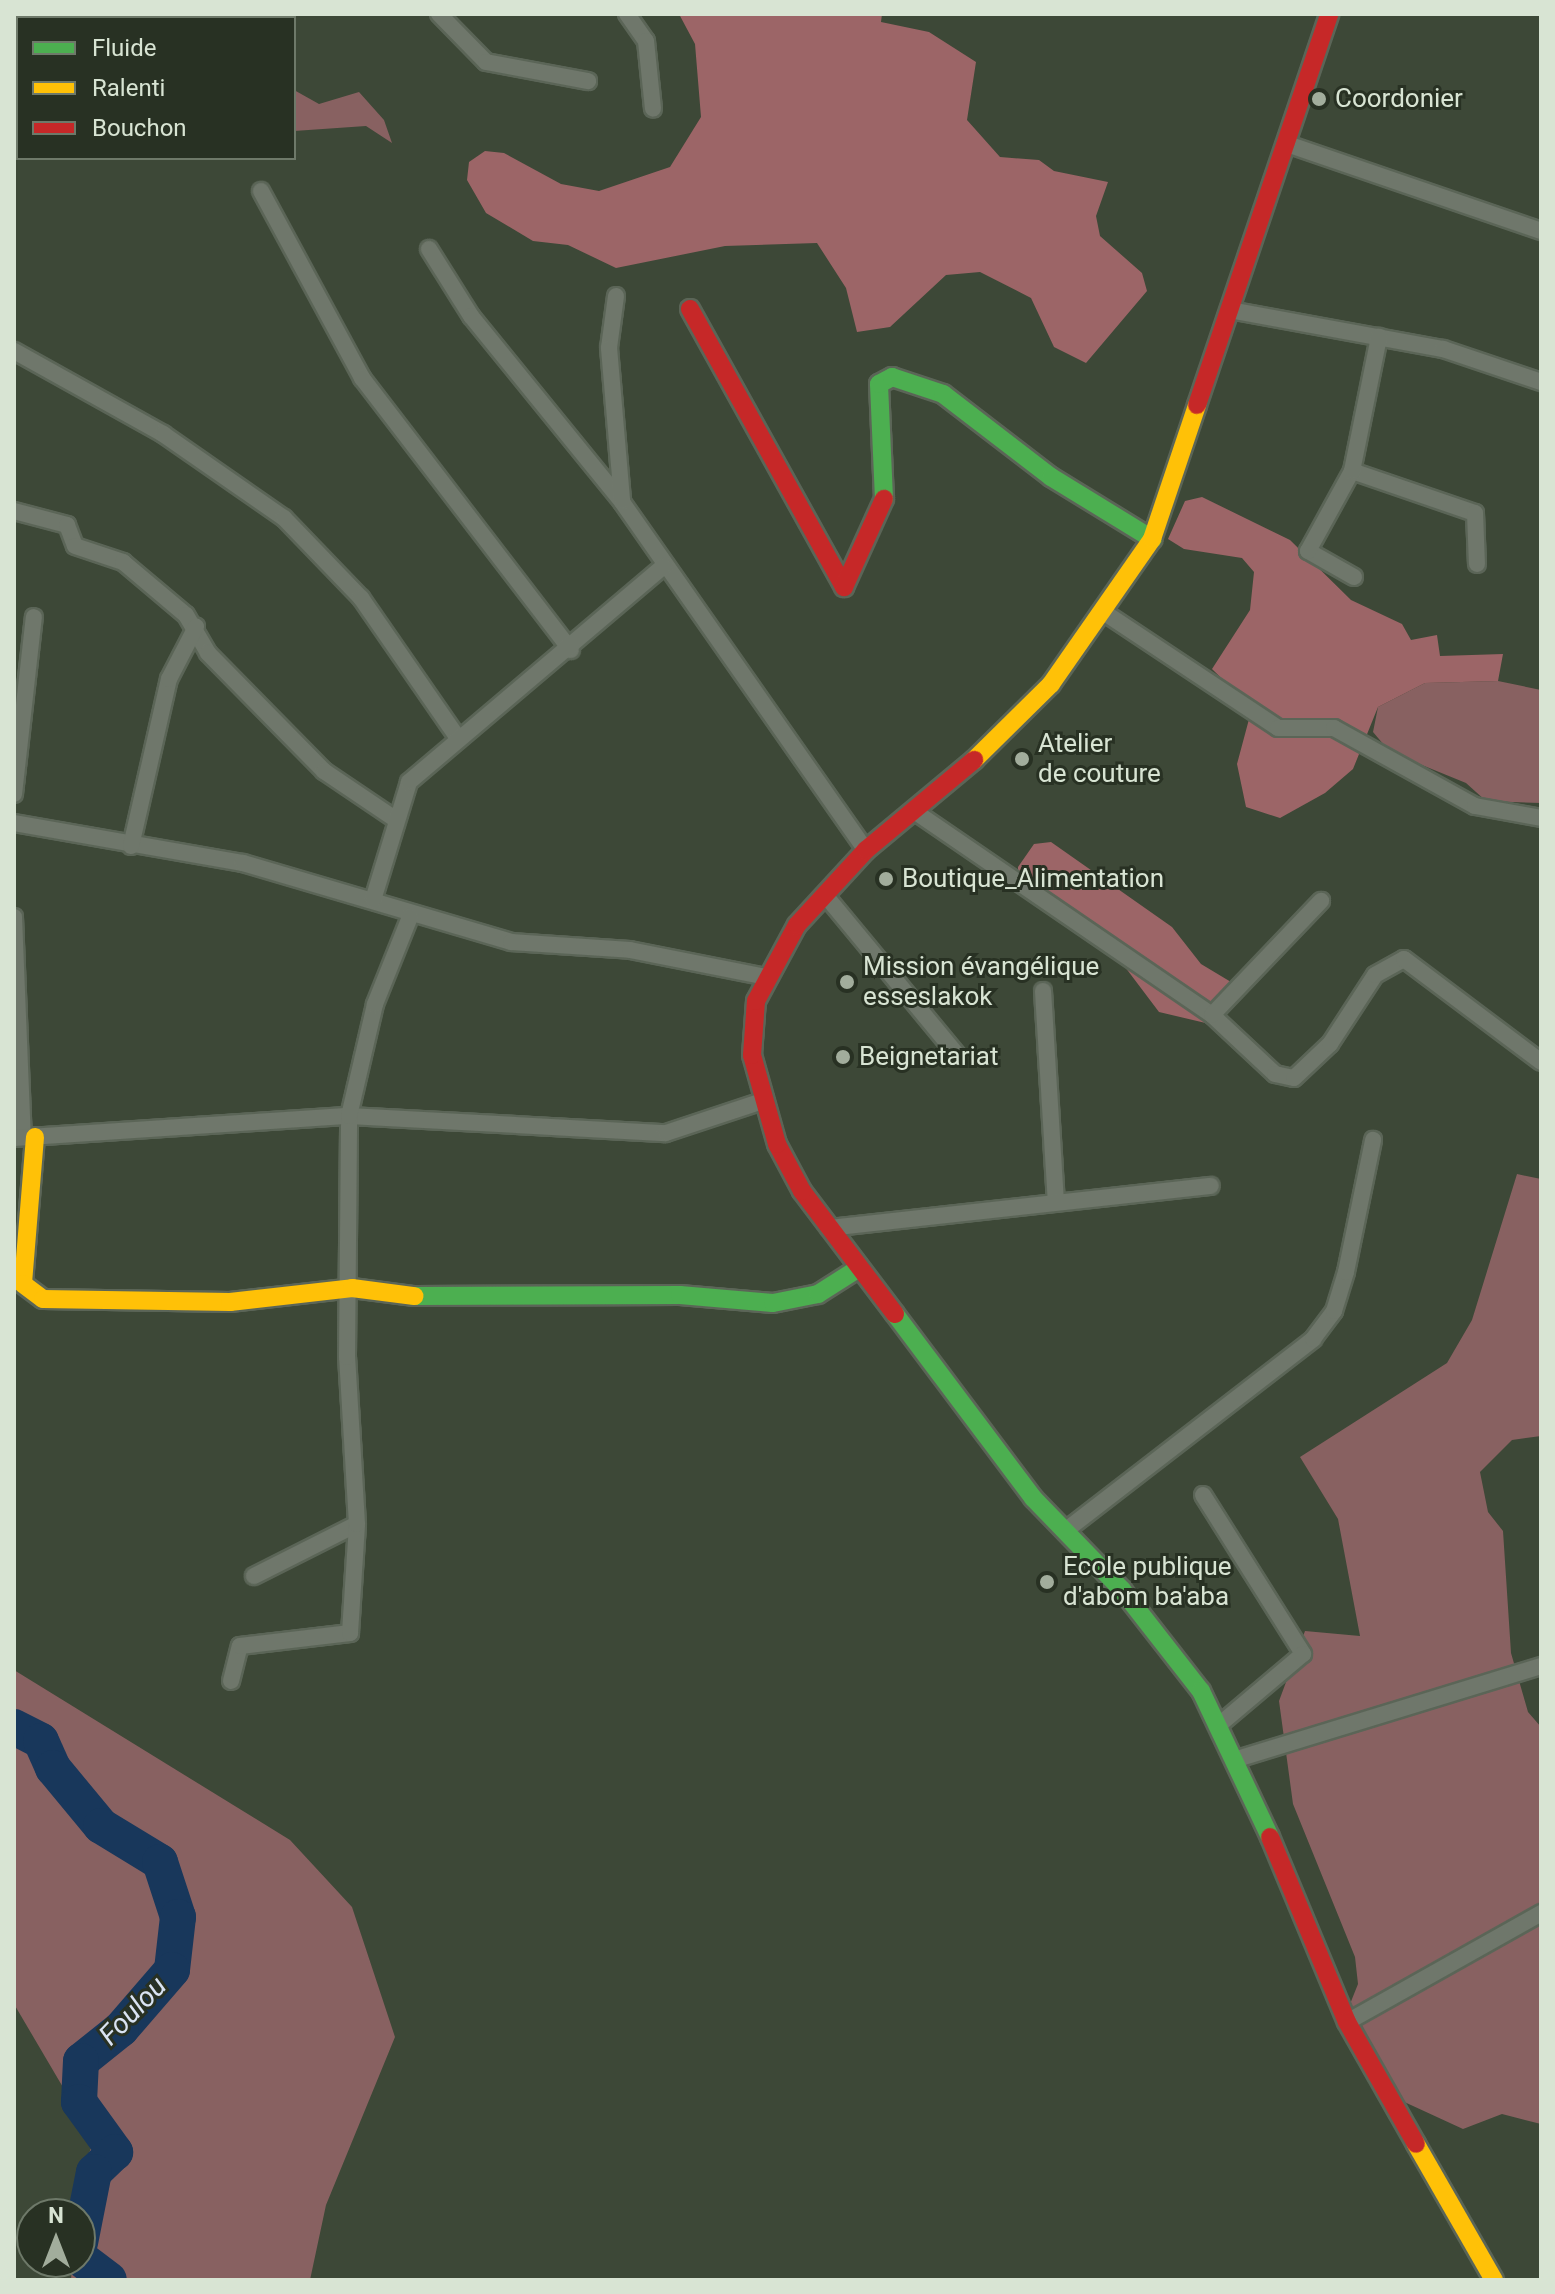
<!DOCTYPE html>
<html>
<head>
<meta charset="utf-8">
<style>
	body { margin:0 }
	#map { position:relative; width:1555px; height:2294px; overflow:hidden; background:#3d4837; font-family:Roboto,sans-serif }
	div>[style] { position:absolute }
	.green>* { inset:0; background:#886161; transform-origin:0 0 }
	.forest>* { inset:0; background:#9c6567 }
	.river>* { height:36px; margin:-18px; padding:0 18px; transform-origin:18px; border-radius:18px; background:#18375b }
	.roads { filter:drop-shadow(2px 0 #5b6557) drop-shadow(-2px 0 #5b6557) drop-shadow(0 2px #5b6557) drop-shadow(0 -2px #5b6557) }
	.street>* { height:16px; margin:-8px; padding:0 8px; transform-origin:8px; border-radius:8px; background:#6f776b }
	.fast>* { height:18px; margin:-9px; padding:0 9px; transform-origin:9px; border-radius:9px; background:#4caf50 }
	.slow>* { height:18px; margin:-9px; padding:0 9px; transform-origin:9px; border-radius:9px; background:#ffc107 }
	.jam>* { height:18px; margin:-9px; padding:0 9px; transform-origin:9px; border-radius:9px; background:#c62828 }
	.dots>* { width:22px; height:22px; translate:-50% -50%; box-sizing:border-box; border:4px solid #283123; border-radius:50% }
	span { translate:-50% -50%; white-space:nowrap; text-align:center; line-height:1.15; -webkit-text-stroke:6px #283123; paint-order:stroke }
	.poi-label { font-size:26px; color:#d8e4d3 }
	.left { translate:0 -50%; text-align:left }
	.water-label { font-size:28px; color:#d9e3f2; font-style:italic }
	.frame { position:absolute; inset:0; border:16px solid #d8e4d3; pointer-events:none }
	.legend { position:absolute; left:16px; top:16px; width:280px; height:144px; box-sizing:border-box; background:#283123; border:2px solid #6e7969; margin:0; padding:10px 14px; list-style:none; font-size:24px; color:#d8e4d3 }
	.legend li { display:flex; align-items:center; gap:16px; height:40px }
	.legend b { width:40px; border:2px solid #6e7969 }
	.north { position:absolute; left:16px; top:2198px; width:80px; height:80px; box-sizing:border-box; background:#283123; border:2px solid #6e7969; border-radius:50%; rotate:0deg; font-size:22px; font-weight:700; line-height:32px; text-align:center; color:#d8e4d3 }
	.north::after { content:''; display:block; margin:auto; width:28px; height:36px; background:#a2ad9c; clip-path:polygon(50% 0,100% 100%,50% 72%,0 100%) }
</style>
</head>
<body>
<div id="map">
	<div class="green">
		<div style="left:14px;top:19px;width:4px;height:111px;rotate:27deg"></div>
		<div style="clip-path:polygon(294px 90px,319px 104px,359px 92px,384px 120px,392px 143px,366px 126px,294px 131px)"></div>
		<div style="clip-path:polygon(1498px 681px,1541px 690px,1541px 803px,1486px 801px,1466px 783px,1390px 752px,1373px 732px,1378px 707px,1425px 683px)"></div>
		<div style="clip-path:polygon(1517px 1174px,1541px 1179px,1541px 1436px,1512px 1440px,1480px 1472px,1488px 1512px,1503px 1531px,1511px 1653px,1528px 1712px,1541px 1727px,1541px 2124px,1502px 2114px,1463px 2129px,1387px 2094px,1344px 2019px,1358px 1984px,1355px 1957px,1293px 1804px,1279px 1701px,1305px 1631px,1360px 1636px,1338px 1519px,1300px 1457px,1447px 1363px,1472px 1320px)"></div>
		<div style="clip-path:polygon(14px 1670px,290px 1840px,352px 1907px,395px 2037px,326px 2205px,310px 2280px,71px 2280px,72px 2262px,80px 2262px,74px 2193px,94px 2140px,14px 2004px)"></div>
	</div>
	<div class="forest">
		<div style="clip-path:polygon(679px 14px,882px 14px,881px 22px,929px 32px,976px 62px,967px 120px,1000px 157px,1039px 160px,1054px 171px,1108px 182px,1096px 216px,1100px 236px,1142px 273px,1147px 291px,1086px 363px,1054px 347px,1031px 298px,980px 272px,946px 275px,890px 327px,857px 332px,846px 288px,817px 243px,725px 246px,616px 268px,568px 245px,533px 241px,486px 213px,467px 180px,469px 162px,485px 151px,504px 153px,561px 184px,599px 191px,670px 167px,701px 117px,695px 44px)"></div>
		<div style="clip-path:polygon(1202px 497px,1290px 540px,1351px 600px,1402px 624px,1411px 640px,1437px 635px,1440px 656px,1503px 654px,1498px 681px,1425px 683px,1378px 707px,1353px 769px,1325px 793px,1280px 818px,1246px 807px,1237px 764px,1252px 708px,1212px 669px,1250px 610px,1254px 572px,1242px 558px,1184px 549px,1168px 539px,1185px 501px)"></div>
		<div style="clip-path:polygon(1051px 842px,1172px 927px,1201px 964px,1231px 982px,1214px 1025px,1159px 1012px,1119px 959px,1018px 885px,1018px 867px,1034px 844px)"></div>
	</div>
	<div class="river">
		<div style="left:14px;top:1727px;width:30px;rotate:27deg"></div>
		<div style="left:41px;top:1741px;width:30px;rotate:66deg"></div>
		<div style="left:53px;top:1768px;width:75px;rotate:50.4deg"></div>
		<div style="left:101px;top:1826px;width:69px;rotate:31.4deg"></div>
		<div style="left:160px;top:1862px;width:58px;rotate:71.9deg"></div>
		<div style="left:178px;top:1917px;width:53px;rotate:96.5deg"></div>
		<div style="left:172px;top:1970px;width:78px;rotate:130.8deg"></div>
		<div style="left:121px;top:2029px;width:51px;rotate:141.3deg"></div>
		<div style="left:81px;top:2061px;width:41px;rotate:92.8deg"></div>
		<div style="left:79px;top:2102px;width:62px;rotate:54.2deg"></div>
		<div style="left:115px;top:2152px;width:29px;rotate:136deg"></div>
		<div style="left:94px;top:2172px;width:72px;rotate:101.2deg"></div>
		<div style="left:80px;top:2258px;width:36px;rotate:37deg"></div>
	</div>
	<div class="roads">
		<div class="street">
			<div style="left:439px;top:14px;width:67px;rotate:45.6deg"></div>
			<div style="left:486px;top:62px;width:104px;rotate:10.6deg"></div>
			<div style="left:627px;top:14px;width:33px;rotate:55deg"></div>
			<div style="left:646px;top:41px;width:68px;rotate:84.1deg"></div>
			<div style="left:161px;top:18px;width:4px;rotate:-63deg"></div>
			<div style="left:16px;top:143px;width:2px"></div>
			<div style="left:1287px;top:144px;width:268px;rotate:18.9deg"></div>
			<div style="left:261px;top:191px;width:213px;rotate:61.6deg"></div>
			<div style="left:362px;top:378px;width:343px;rotate:52.5deg"></div>
			<div style="left:429px;top:249px;width:79px;rotate:57.9deg"></div>
			<div style="left:471px;top:316px;width:240px;rotate:50.9deg"></div>
			<div style="left:622px;top:502px;width:425px;rotate:55deg"></div>
			<div style="left:616px;top:296px;width:52px;rotate:97.7deg"></div>
			<div style="left:609px;top:348px;width:153px;rotate:85.1deg"></div>
			<div style="left:1230px;top:310px;width:217px;rotate:10.4deg"></div>
			<div style="left:1443px;top:349px;width:103px;rotate:18.6deg"></div>
			<div style="left:14px;top:351px;width:171px;rotate:29.1deg"></div>
			<div style="left:163px;top:434px;width:147px;rotate:34.8deg"></div>
			<div style="left:284px;top:518px;width:111px;rotate:46.1deg"></div>
			<div style="left:361px;top:598px;width:170px;rotate:55.3deg"></div>
			<div style="left:1352px;top:471px;width:130px;rotate:18.9deg"></div>
			<div style="left:1475px;top:513px;width:51px;rotate:87.8deg"></div>
			<div style="left:14px;top:511px;width:55px;rotate:14.8deg"></div>
			<div style="left:67px;top:525px;width:22px;rotate:69deg"></div>
			<div style="left:75px;top:546px;width:51px;rotate:18.4deg"></div>
			<div style="left:123px;top:562px;width:82px;rotate:40.1deg"></div>
			<div style="left:186px;top:615px;width:44px;rotate:59.9deg"></div>
			<div style="left:208px;top:653px;width:165px;rotate:45.5deg"></div>
			<div style="left:324px;top:771px;width:86px;rotate:34.1deg"></div>
			<div style="left:1354px;top:577px;width:53px;rotate:-150.5deg"></div>
			<div style="left:1308px;top:551px;width:91px;rotate:-61.2deg"></div>
			<div style="left:1352px;top:471px;width:137px;rotate:-78.6deg"></div>
			<div style="left:1102px;top:611px;width:211px;rotate:33.6deg"></div>
			<div style="left:1278px;top:728px;width:56px"></div>
			<div style="left:1334px;top:728px;width:161px;rotate:29deg"></div>
			<div style="left:1475px;top:806px;width:67px;rotate:10.3deg"></div>
			<div style="left:14px;top:794px;width:178px;rotate:-83.6deg"></div>
			<div style="left:917px;top:813px;width:358px;rotate:34.4deg"></div>
			<div style="left:1212px;top:1015px;width:86px;rotate:43.1deg"></div>
			<div style="left:1275px;top:1074px;width:19px;rotate:12deg"></div>
			<div style="left:1294px;top:1078px;width:50px;rotate:-43.4deg"></div>
			<div style="left:1330px;top:1044px;width:82px;rotate:-56.9deg"></div>
			<div style="left:1375px;top:975px;width:33px;rotate:-29deg"></div>
			<div style="left:1404px;top:959px;width:171px;rotate:36.9deg"></div>
			<div style="left:14px;top:823px;width:232px;rotate:9.9deg"></div>
			<div style="left:243px;top:863px;width:279px;rotate:16.4deg"></div>
			<div style="left:511px;top:942px;width:119px;rotate:3.8deg"></div>
			<div style="left:630px;top:950px;width:139px;rotate:11.2deg"></div>
			<div style="left:131px;top:846px;width:171px;rotate:-77.2deg"></div>
			<div style="left:169px;top:679px;width:59px;rotate:-62.6deg"></div>
			<div style="left:825px;top:895px;width:209px;rotate:50.4deg"></div>
			<div style="left:373px;top:900px;width:123px;rotate:-73deg"></div>
			<div style="left:409px;top:782px;width:334px;rotate:-40.3deg"></div>
			<div style="left:14px;top:917px;width:220px;rotate:87.7deg"></div>
			<div style="left:1043px;top:991px;width:210px;rotate:86.5deg"></div>
			<div style="left:1212px;top:1015px;width:158px;rotate:-46.3deg"></div>
			<div style="left:14px;top:1138px;width:336px;rotate:-3.8deg"></div>
			<div style="left:349px;top:1116px;width:317px;rotate:3.1deg"></div>
			<div style="left:666px;top:1133px;width:102px;rotate:-18.3deg"></div>
			<div style="left:829px;top:1228px;width:384px;rotate:-6.3deg"></div>
			<div style="left:1203px;top:1495px;width:188px;rotate:57.8deg"></div>
			<div style="left:1303px;top:1654px;width:110px;rotate:139.8deg"></div>
			<div style="left:1065px;top:1531px;width:314px;rotate:-37.7deg"></div>
			<div style="left:1313px;top:1339px;width:35px;rotate:-53deg"></div>
			<div style="left:1334px;top:1311px;width:41px;rotate:-72.9deg"></div>
			<div style="left:1346px;top:1272px;width:135px;rotate:-78.4deg"></div>
			<div style="left:254px;top:1576px;width:115px;rotate:-26.8deg"></div>
			<div style="left:231px;top:1681px;width:36px;rotate:-76deg"></div>
			<div style="left:240px;top:1646px;width:111px;rotate:-6.7deg"></div>
			<div style="left:350px;top:1633px;width:109px;rotate:-86.3deg"></div>
			<div style="left:357px;top:1524px;width:167px;rotate:-93.4deg"></div>
			<div style="left:347px;top:1357px;width:241px;rotate:-89.5deg"></div>
			<div style="left:349px;top:1116px;width:115px;rotate:-76.9deg"></div>
			<div style="left:375px;top:1004px;width:94px;rotate:-68.1deg"></div>
			<div style="left:1237px;top:1759px;width:318px;rotate:-17deg"></div>
			<div style="left:1347px;top:2022px;width:223px;rotate:-29.3deg"></div>
		</div>
		<div class="fast">
			<div style="left:884px;top:499px;width:115px;rotate:-92.5deg"></div>
			<div style="left:879px;top:384px;width:15px;rotate:-28deg"></div>
			<div style="left:892px;top:377px;width:54px;rotate:18.4deg"></div>
			<div style="left:943px;top:394px;width:136px;rotate:37.5deg"></div>
			<div style="left:1051px;top:477px;width:119px;rotate:31.5deg"></div>
			<div style="left:414px;top:1296px;width:266px;rotate:-0.2deg"></div>
			<div style="left:680px;top:1295px;width:93px;rotate:4.9deg"></div>
			<div style="left:773px;top:1303px;width:46px;rotate:-11.3deg"></div>
			<div style="left:818px;top:1294px;width:49px;rotate:-32.4deg"></div>
			<div style="left:895px;top:1314px;width:230px;rotate:53.1deg"></div>
			<div style="left:1033px;top:1498px;width:128px;rotate:45.9deg"></div>
			<div style="left:1122px;top:1590px;width:128px;rotate:52deg"></div>
			<div style="left:1201px;top:1691px;width:161px;rotate:64.7deg"></div>
		</div>
		<div class="slow">
			<div style="left:974px;top:760px;width:108px;rotate:-44.6deg"></div>
			<div style="left:1051px;top:684px;width:177px;rotate:-55.1deg"></div>
			<div style="left:1152px;top:539px;width:141px;rotate:-71.4deg"></div>
			<div style="left:35px;top:1137px;width:147px;rotate:94.7deg"></div>
			<div style="left:23px;top:1284px;width:25px;rotate:37deg"></div>
			<div style="left:43px;top:1299px;width:187px;rotate:0.9deg"></div>
			<div style="left:230px;top:1302px;width:123px;rotate:-6.5deg"></div>
			<div style="left:352px;top:1288px;width:63px;rotate:7.4deg"></div>
			<div style="left:1416px;top:2144px;width:157px;rotate:60.2deg"></div>
		</div>
		<div class="jam">
			<div style="left:690px;top:309px;width:318px;rotate:61deg"></div>
			<div style="left:844px;top:587px;width:97px;rotate:-65.6deg"></div>
			<div style="left:1197px;top:405px;width:413px;rotate:-71.3deg"></div>
			<div style="left:895px;top:1314px;width:154px;rotate:-127.1deg"></div>
			<div style="left:802px;top:1191px;width:53px;rotate:-118deg"></div>
			<div style="left:777px;top:1144px;width:92px;rotate:-105.7deg"></div>
			<div style="left:752px;top:1055px;width:54px;rotate:-85.8deg"></div>
			<div style="left:756px;top:1001px;width:86px;rotate:-61.7deg"></div>
			<div style="left:797px;top:925px;width:102px;rotate:-47.4deg"></div>
			<div style="left:866px;top:850px;width:141px;rotate:-39.8deg"></div>
			<div style="left:1270px;top:1837px;width:200px;rotate:67.4deg"></div>
			<div style="left:1347px;top:2022px;width:140px;rotate:60.5deg"></div>
		</div>
	</div>
	<div class="dots">
		<div style="left:1319px;top:99px;background:#a2ad9c"></div>
		<div style="left:1022px;top:759px;background:#a2ad9c"></div>
		<div style="left:886px;top:879px;background:#a2ad9c"></div>
		<div style="left:847px;top:982px;background:#a2ad9c"></div>
		<div style="left:843px;top:1057px;background:#a2ad9c"></div>
		<div style="left:1047px;top:1582px;background:#a2ad9c"></div>
	</div>
	<div class="poi-label">
		<span class="left" style="left:1335px;top:99px">Coordonier</span>
		<span class="left" style="left:1038px;top:759px">Atelier<br>de couture</span>
		<span class="left" style="left:902px;top:879px">Boutique_Alimentation</span>
		<span class="left" style="left:863px;top:982px">Mission évangélique<br>esseslakok</span>
		<span class="left" style="left:859px;top:1057px">Beignetariat</span>
		<span class="left" style="left:1063px;top:1582px">Ecole publique<br>d'abom ba'aba</span>
	</div>
	<div class="water-label">
		<span style="left:133px;top:2011px;rotate:-46deg">Foulou</span>
	</div>
	<div class="frame"></div>
	<ul class="legend">
	<li><b style="height:10px;background:#4caf50"></b>Fluide</li>
	<li><b style="height:10px;background:#ffc107"></b>Ralenti</li>
	<li><b style="height:10px;background:#c62828"></b>Bouchon</li>
	</ul>
	<div class="north">N</div>
</div>
</body>
</html>
